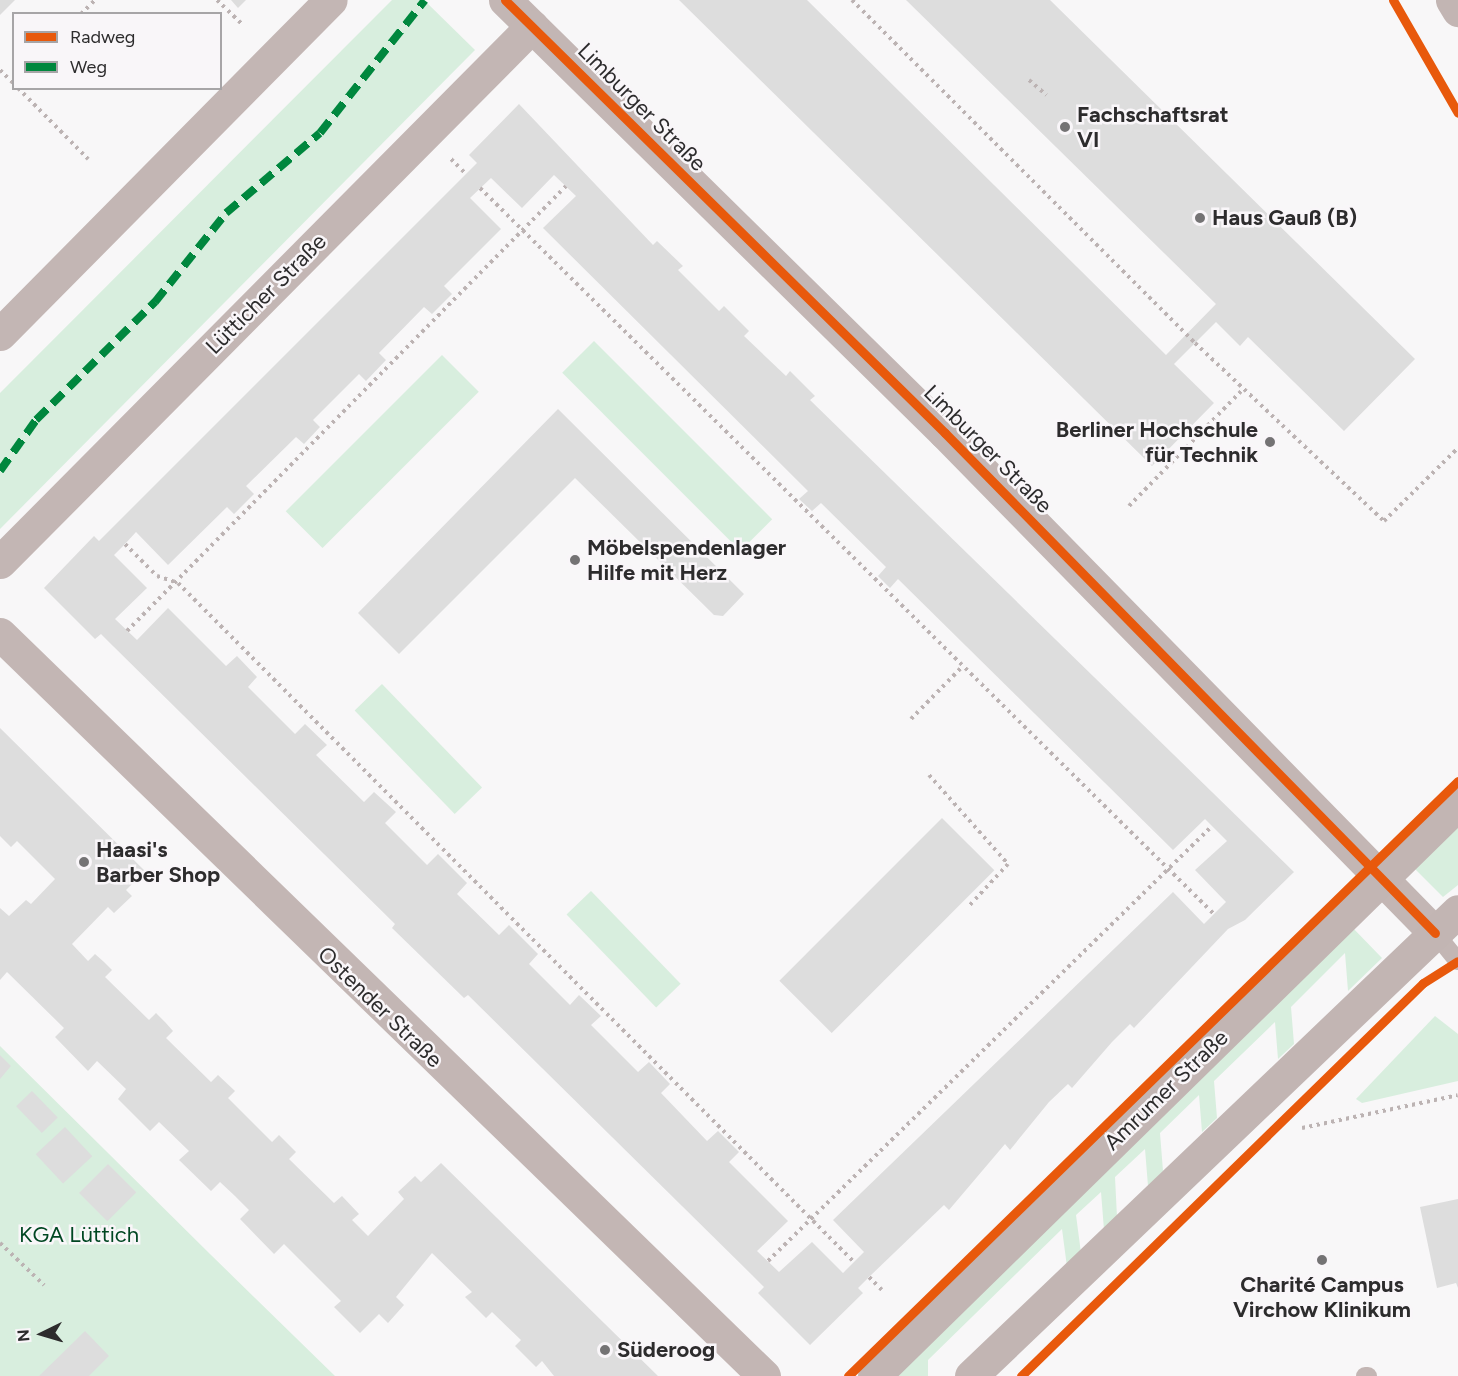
<!DOCTYPE html>
<html>
<head>
<meta charset="utf-8">
<style>
	body { margin:0 }
	#map { position:relative; width:1458px; height:1376px; overflow:hidden; background:#f8f7f8; font-family:Figtree,sans-serif }
	div>[style] { position:absolute }
	.green>* { inset:0; background:#d8eede; transform-origin:0 0 }
	.building>* { inset:0; background:#ddd; transform-origin:0 0 }
	.path>* { height:4px; margin-top:-2px; transform-origin:0; background:repeating-linear-gradient(90deg,#bcb3b3 0 3px,transparent 0 7.5px) }
	.service>* { height:18px; margin:-9px; padding:0 9px; transform-origin:9px; border-radius:9px; background:#c3b6b4 }
	.minor>* { height:33px; margin:-16.5px; padding:0 16.5px; transform-origin:16.5px; border-radius:16.5px; background:#c3b6b4 }
	.secondary>* { height:33px; margin:-16.5px; padding:0 16.5px; transform-origin:16.5px; border-radius:16.5px; background:#c2b5b3 }
	.quiet>* { height:8px; margin-top:-4px; transform-origin:0; background:repeating-linear-gradient(90deg,#00873e 0 15px,transparent 0 23px) }
	.cycleway>* { height:9px; margin:-4.5px; padding:0 4.5px; transform-origin:4.5px; border-radius:4.5px; background:#e8590c }
	.dots>* { width:16px; height:16px; translate:-50% -50%; box-sizing:border-box; border:3px solid #f9f6f9; border-radius:50% }
	span { translate:-50% -50%; white-space:nowrap; text-align:center; line-height:1.15; -webkit-text-stroke:5px #f9f6f9; paint-order:stroke }
	.street-label { font-size:22px; color:#2d2c2d }
	.poi-label { font-size:22px; color:#2d2c2d; font-weight:700 }
	.left { translate:0 -50%; text-align:left }
	.right { translate:-100% -50%; text-align:right }
	.park-label { font-size:22px; color:#004722 }
	.legend { position:absolute; left:12px; top:12px; width:210px; height:78px; box-sizing:border-box; background:#f9f6f9; border:2px solid #a7a5a7; margin:0; padding:8px 10px; list-style:none; font-size:18px; color:#2d2c2d }
	.legend li { display:flex; align-items:center; gap:12px; height:30px }
	.legend b { width:30px; border:2px solid #a7a5a7 }
	.north { position:absolute; left:12px; top:1304px; width:60px; height:60px; -webkit-text-stroke:4px #f9f6f9; paint-order:stroke; rotate:265deg; font-size:16px; font-weight:700; line-height:24px; text-align:center; color:#2d2c2d }
	.north::after { content:''; display:block; margin:auto; width:21px; height:27px; background:#2d2c2d; clip-path:polygon(50% 0,100% 100%,50% 72%,0 100%) }
</style>
</head>
<body>
<div id="map">
	<div class="green">
		<div style="clip-path:polygon(392px 0,424px 0,475px 50px,0 529px,0 393px)"></div>
		<div style="left:594px;top:341px;width:252px;height:45px;rotate:45deg"></div>
		<div style="left:442px;top:355px;width:52px;height:221px;rotate:45deg"></div>
		<div style="left:382px;top:684px;width:144px;height:38px;rotate:46deg"></div>
		<div style="clip-path:polygon(1458px 821px,1458px 885px,1443px 897px,1414px 868px)"></div>
		<div style="left:591px;top:891px;width:129px;height:34px;rotate:46deg"></div>
		<div style="clip-path:polygon(1350px 925px,1382px 958px,1348px 991px,1345px 953px,1291px 1007px,1294px 1044px,1278px 1059px,1275px 1022px,1214px 1081px,1217px 1118px,1202px 1132px,1199px 1095px,1160px 1133px,1163px 1171px,1148px 1186px,1145px 1149px,1115px 1177px,1117px 1217px,1104px 1230px,1101px 1192px,1076px 1215px,1081px 1253px,1067px 1267px,1062px 1229px,928px 1360px,928px 1376px,888px 1376px)"></div>
		<div style="clip-path:polygon(1435px 1016px,1458px 1034px,1458px 1081px,1362px 1103px,1356px 1099px)"></div>
		<div style="clip-path:polygon(0 1046px,210px 1254px,335px 1376px,0 1376px)"></div>
	</div>
	<div class="building">
		<div style="clip-path:polygon(0 0,15px 0,0 15px)"></div>
		<div style="clip-path:polygon(231px 0,246px 0,238px 8px)"></div>
		<div style="clip-path:polygon(679px 0,807px 0,1166px 355px,1216px 304px,906px 0,1050px 0,1415px 359px,1344px 431px,1248px 337px,1240px 346px,1216px 322px,1174px 364px,1214px 403px,1152px 466px)"></div>
		<div style="clip-path:polygon(evenodd,519px 104px,653px 245px,657px 241px,683px 266px,678px 270px,719px 311px,724px 306px,749px 331px,744px 336px,786px 376px,790px 371px,815px 396px,810px 400px,1294px 872px,1245px 920px,1228px 929px,1134px 1028px,1130px 1024px,1112px 1042px,1072px 1088px,1068px 1084px,1049px 1102px,1010px 1150px,1005px 1144px,949px 1210px,944px 1205px,869px 1277px,858px 1288px,863px 1293px,810px 1345px,758px 1293px,764px 1287px,752px 1275px,468px 995px,464px 998px,392px 928px,395px 924px,113px 646px,101px 634px,95px 639px,44px 588px,94px 536px,99px 541px,477px 163px,469px 155px,519px 104px,554px 175px,576px 196px,543px 228px,808px 491px,799px 499px,812px 511px,821px 503px,886px 567px,878px 576px,890px 588px,898px 579px,1173px 850px,1205px 819px,1227px 841px,1195px 870px,1226px 902px,1204px 924px,1173px 892px,833px 1220px,864px 1252px,843px 1273px,812px 1242px,779px 1272px,757px 1251px,788px 1221px,729px 1162px,739px 1152px,718px 1131px,707px 1141px,661px 1093px,670px 1084px,649px 1062px,638px 1072px,591px 1025px,601px 1016px,579px 995px,570px 1005px,529px 964px,538px 954px,509px 925px,499px 935px,457px 894px,467px 883px,438px 854px,427px 865px,385px 823px,396px 812px,374px 792px,364px 802px,316px 755px,327px 745px,305px 724px,295px 734px,248px 687px,257px 677px,237px 656px,226px 666px,168px 608px,137px 640px,115px 619px,147px 588px,114px 555px,125px 544px,136px 532px,168px 565px,227px 507px,234px 514px,254px 494px,246px 486px,296px 437px,304px 444px,320px 427px,313px 420px,359px 374px,366px 381px,386px 360px,379px 353px,424px 307px,432px 314px,452px 294px,444px 286px,501px 229px,470px 198px,491px 178px,522px 208px,554px 175px)"></div>
		<div style="clip-path:polygon(558px 409px,744px 594px,723px 616px,714px 615px,575px 478px,399px 654px,358px 613px)"></div>
		<div style="clip-path:polygon(0 728px,145px 871px,126px 890px,132px 896px,114px 913px,108px 907px,72px 944px,88px 961px,95px 954px,104px 962px,112px 970px,105px 977px,149px 1020px,156px 1013px,165px 1022px,173px 1031px,166px 1038px,211px 1082px,218px 1075px,235px 1091px,228px 1098px,272px 1142px,279px 1135px,296px 1152px,289px 1159px,334px 1203px,342px 1196px,359px 1214px,352px 1220px,368px 1236px,404px 1199px,398px 1192px,415px 1176px,421px 1182px,441px 1163px,658px 1376px,554px 1376px,542px 1361px,536px 1367px,515px 1346px,521px 1340px,492px 1312px,486px 1318px,465px 1297px,472px 1292px,432px 1253px,396px 1297px,404px 1305px,388px 1323px,379px 1314px,360px 1333px,334px 1307px,341px 1301px,284px 1244px,274px 1254px,240px 1219px,249px 1210px,235px 1196px,220px 1182px,211px 1191px,179px 1160px,189px 1151px,159px 1122px,150px 1131px,118px 1099px,126px 1089px,97px 1061px,88px 1071px,55px 1037px,64px 1028px,7px 972px,0 980px,0 908px,9px 916px,26px 900px,31px 904px,55px 879px,17px 841px,11px 847px,0 836px)"></div>
		<div style="left:942px;top:818px;width:74px;height:230px;rotate:45deg"></div>
		<div style="clip-path:polygon(0 1055px,11px 1066px,0 1079px)"></div>
		<div style="left:32px;top:1091px;width:37px;height:22px;rotate:46deg"></div>
		<div style="left:65px;top:1127px;width:40px;height:40px;rotate:47deg"></div>
		<div style="left:108px;top:1164px;width:40px;height:41px;rotate:45deg"></div>
		<div style="clip-path:polygon(1458px 1199px,1458px 1288px,1456px 1283px,1437px 1288px,1420px 1207px)"></div>
		<div style="clip-path:polygon(85px 1331px,109px 1356px,89px 1376px,39px 1376px)"></div>
	</div>
	<div class="path">
		<div style="left:217px;top:0;width:35px;rotate:44deg"></div>
		<div style="left:852px;top:0;width:485px;rotate:45deg"></div>
		<div style="left:1195px;top:343px;width:260px;rotate:43.3deg"></div>
		<div style="left:1384px;top:521px;width:104px;rotate:-44.6deg"></div>
		<div style="left:81px;top:14px;width:20px;rotate:-45deg"></div>
		<div style="left:0;top:70px;width:20px;rotate:45deg"></div>
		<div style="left:1029px;top:80px;width:23px;rotate:41deg"></div>
		<div style="left:18px;top:88px;width:100px;rotate:45.4deg"></div>
		<div style="left:451px;top:159px;width:21px;rotate:45deg"></div>
		<div style="left:480px;top:188px;width:1032px;rotate:44.69deg"></div>
		<div style="left:1129px;top:506px;width:163px;rotate:-45.7deg"></div>
		<div style="left:125px;top:544px;width:45px;rotate:45deg"></div>
		<div style="left:157px;top:576px;width:22px;rotate:18deg"></div>
		<div style="left:178px;top:583px;width:958px;rotate:45.13deg"></div>
		<div style="left:127px;top:631px;width:625px;rotate:-45.39deg"></div>
		<div style="left:911px;top:719px;width:71px;rotate:-45.6deg"></div>
		<div style="left:929px;top:775px;width:119px;rotate:48.4deg"></div>
		<div style="left:1008px;top:864px;width:57px;rotate:132.9deg"></div>
		<div style="left:1302px;top:1128px;width:159px;rotate:-11.9deg"></div>
		<div style="left:0;top:1243px;width:61px;rotate:43.7deg"></div>
		<div style="left:768px;top:1261px;width:622px;rotate:-44.41deg"></div>
		<div style="left:869px;top:1277px;width:18px;rotate:45deg"></div>
	</div>
	<div class="service">
		<div style="left:1435px;top:933px;width:36px;rotate:51deg"></div>
		<div style="left:1365px;top:1376px;width:3px"></div>
	</div>
	<div class="minor">
		<div style="left:505px;top:0;width:617px;rotate:44.54deg"></div>
		<div style="left:945px;top:433px;width:700px;rotate:45.58deg"></div>
		<div style="left:0;top:334px;width:470px;rotate:-45.3deg"></div>
		<div style="left:0;top:562px;width:755px;rotate:-45.21deg"></div>
		<div style="left:0;top:634px;width:1065px;rotate:44.16deg"></div>
	</div>
	<div class="secondary">
		<div style="left:1452px;top:0;width:12px;rotate:59deg"></div>
		<div style="left:874px;top:1376px;width:817px;rotate:-44.41deg"></div>
		<div style="left:971px;top:1376px;width:673px;rotate:-43.68deg"></div>
	</div>
	<div class="quiet">
		<div style="left:0;top:471px;width:62px;rotate:-54.8deg"></div>
		<div style="left:36px;top:420px;width:168px;rotate:-44.8deg"></div>
		<div style="left:155px;top:302px;width:114px;rotate:-51.4deg"></div>
		<div style="left:226px;top:213px;width:123px;rotate:-40.4deg"></div>
		<div style="left:320px;top:133px;width:169px;rotate:-51.7deg"></div>
	</div>
	<div class="cycleway">
		<div style="left:505px;top:0;width:617px;rotate:44.54deg"></div>
		<div style="left:945px;top:433px;width:700px;rotate:45.58deg"></div>
		<div style="left:1393px;top:0;width:130px;rotate:60.1deg"></div>
		<div style="left:848px;top:1376px;width:852px;rotate:-44.29deg"></div>
		<div style="left:1021px;top:1376px;width:562px;rotate:-44.35deg"></div>
		<div style="left:1423px;top:983px;width:41px;rotate:-32.2deg"></div>
	</div>
	<div class="dots">
		<div style="left:1065px;top:127px;background:#747374"></div>
		<div style="left:1200px;top:218px;background:#747374"></div>
		<div style="left:1270px;top:442px;background:#747374"></div>
		<div style="left:575px;top:560px;background:#747374"></div>
		<div style="left:84px;top:862px;background:#747374"></div>
		<div style="left:1322px;top:1260px;background:#747374"></div>
		<div style="left:605px;top:1350px;background:#747374"></div>
	</div>
	<div class="street-label">
		<span style="left:642px;top:107px;rotate:45deg">Limburger Straße</span>
		<span style="left:266px;top:294px;rotate:-45deg">Lütticher Straße</span>
		<span style="left:988px;top:449px;rotate:45deg">Limburger Straße</span>
		<span style="left:380px;top:1007px;rotate:44deg">Ostender Straße</span>
		<span style="left:1166px;top:1090px;rotate:-44deg">Amrumer Straße</span>
	</div>
	<div class="poi-label">
		<span class="left" style="left:1077px;top:127px">Fachschaftsrat<br>VI</span>
		<span class="left" style="left:1212px;top:218px">Haus Gauß (B)</span>
		<span class="right" style="left:1258px;top:442px">Berliner Hochschule<br>für Technik</span>
		<span class="left" style="left:587px;top:560px">Möbelspendenlager<br>Hilfe mit Herz</span>
		<span class="left" style="left:96px;top:862px">Haasi's<br>Barber Shop</span>
		<span style="left:1322px;top:1297px">Charité Campus<br>Virchow Klinikum</span>
		<span class="left" style="left:617px;top:1350px">Süderoog</span>
	</div>
	<div class="park-label">
		<span style="left:79px;top:1235px">KGA Lüttich</span>
	</div>
	<ul class="legend">
	<li><b style="height:8px;background:#e8590c"></b>Radweg</li>
	<li><b style="height:8px;background:#00873e"></b>Weg</li>
	</ul>
	<div class="north">N</div>
</div>
</body>
</html>
